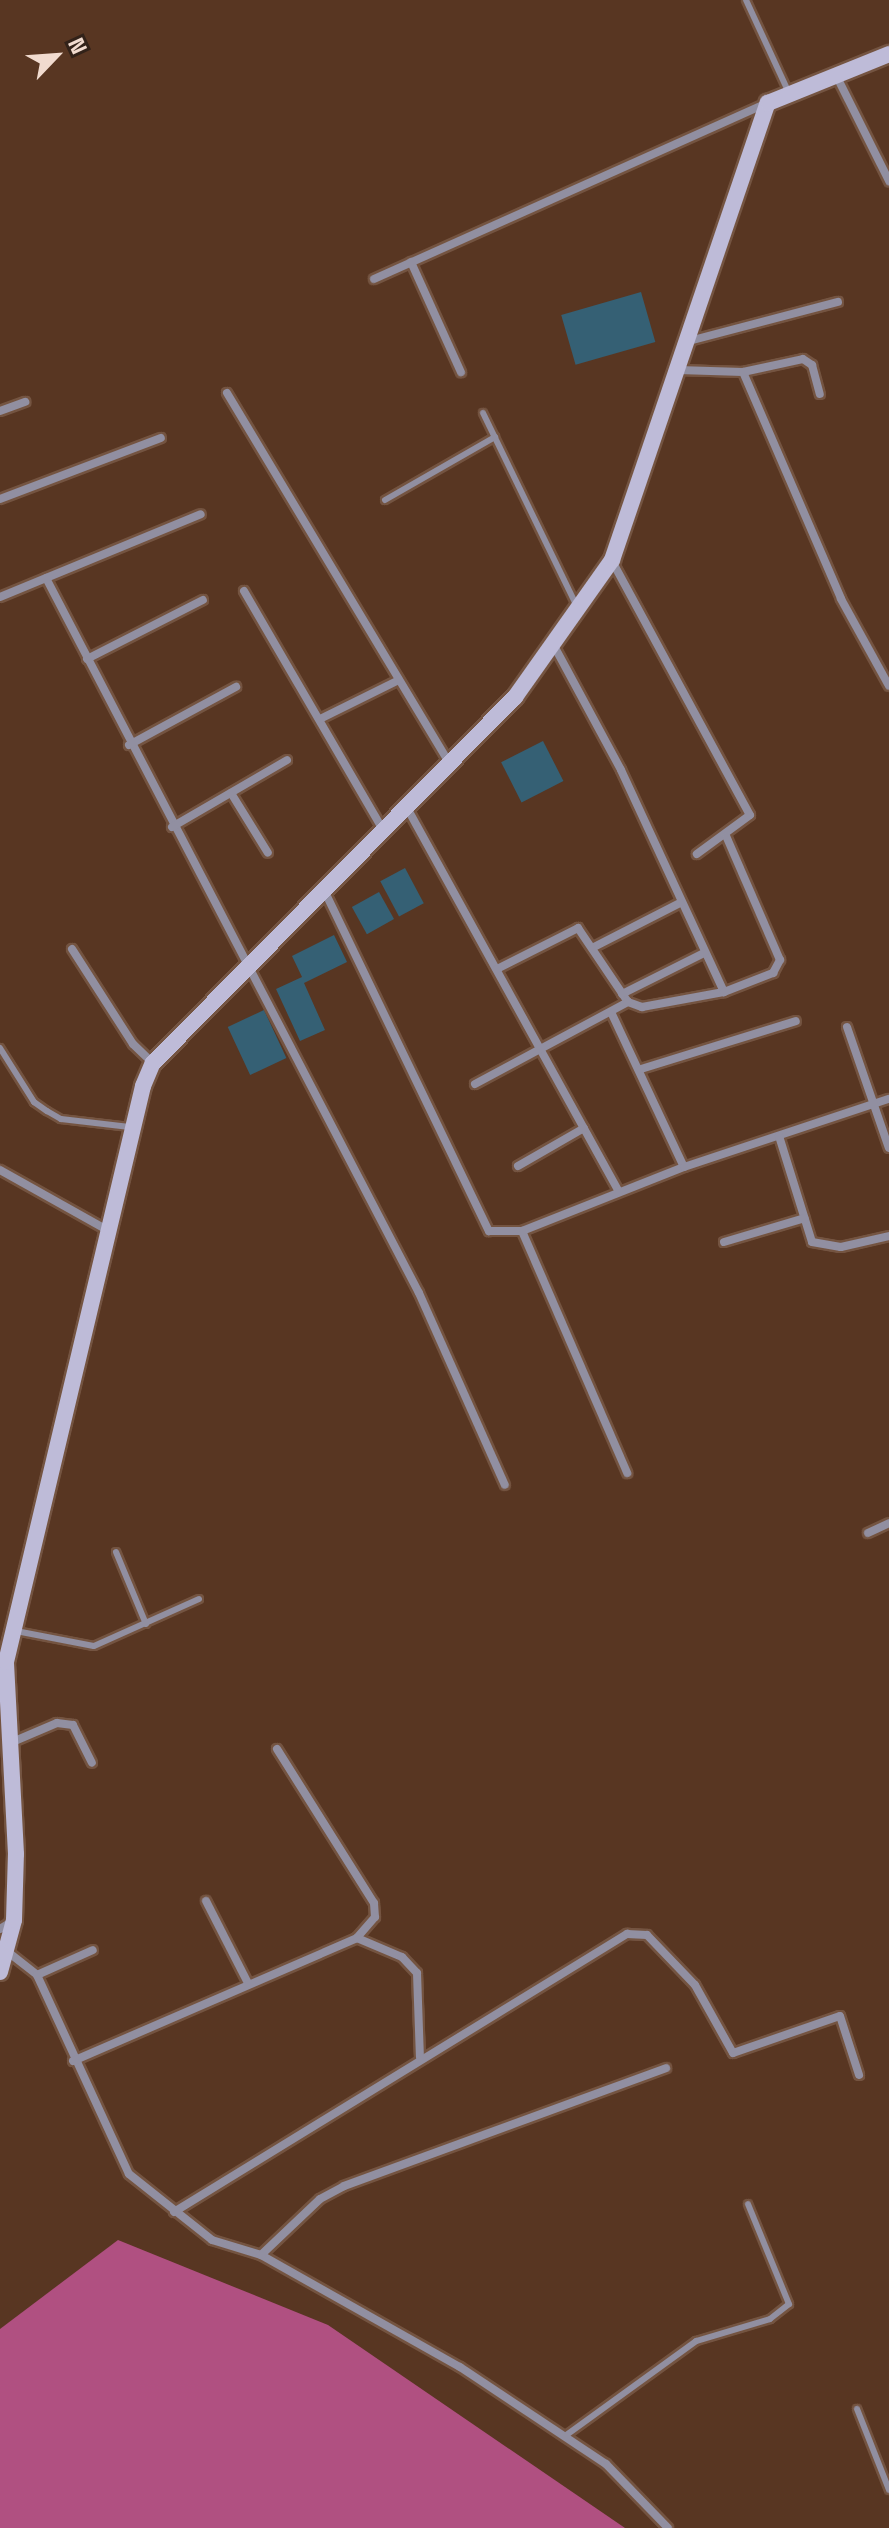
<!DOCTYPE html>
<html>
<head>
<meta charset="utf-8">
<style>
	body { margin:0 }
	#map { position:relative; width:889px; height:2528px; overflow:hidden; background:#583622; font-family:"Space Grotesk",sans-serif }
	div>[style] { position:absolute }
	.water>* { inset:0; background:#b05081 }
	.building>* { inset:0; background:#356074; transform-origin:0 0 }
	.roads { filter:drop-shadow(2px 0 #745441) drop-shadow(-2px 0 #745441) drop-shadow(0 2px #745441) drop-shadow(0 -2px #745441) }
	.lane>* { height:6px; margin:-3px; padding:0 3px; transform-origin:3px; border-radius:3px; background:#918fa1 }
	.street>* { height:8px; margin:-4px; padding:0 4px; transform-origin:4px; border-radius:4px; background:#918fa1 }
	.secondary>* { height:16px; margin:-8px; padding:0 8px; transform-origin:8px; border-radius:8px; background:#bebbd8 }
	span { translate:-50% -50%; white-space:nowrap; text-align:center; line-height:1.15; -webkit-text-stroke:7px #322219; paint-order:stroke }
	.north { position:absolute; left:16px; top:16px; width:80px; height:80px; -webkit-text-stroke:6px #322219; paint-order:stroke; rotate:65deg; font-size:22px; font-weight:700; line-height:32px; text-align:center; color:#f1dbcf }
	.north::after { content:''; display:block; margin:auto; width:28px; height:36px; background:#f1dbcf; clip-path:polygon(50% 0,100% 100%,50% 72%,0 100%) }
</style>
</head>
<body>
<div id="map">
	<div class="water">
		<div style="clip-path:polygon(118px 2240px,328px 2325px,625px 2528px,0 2528px,0 2329px)"></div>
	</div>
	<div class="building">
		<div style="left:641px;top:292px;width:52px;height:83px;rotate:74deg"></div>
		<div style="left:543px;top:741px;width:45px;height:47px;rotate:63deg"></div>
		<div style="left:405px;top:868px;width:40px;height:28px;rotate:62deg"></div>
		<div style="left:379px;top:892px;width:31px;height:31px;rotate:61deg"></div>
		<div style="clip-path:polygon(334px 935px,347px 962px,304px 983px,325px 1030px,300px 1041px,276px 989px,302px 977px,292px 956px)"></div>
		<div style="left:264px;top:1010px;width:53px;height:40px;rotate:65deg"></div>
	</div>
	<div class="roads">
		<div class="lane">
			<div style="left:746px;top:0;width:100px;rotate:65.2deg"></div>
			<div style="left:483px;top:413px;width:216px;rotate:64.1deg"></div>
			<div style="left:385px;top:500px;width:127px;rotate:-29.8deg"></div>
			<div style="left:0;top:1048px;width:64px;rotate:57.8deg"></div>
			<div style="left:34px;top:1102px;width:16px;rotate:35deg"></div>
			<div style="left:47px;top:1111px;width:16px;rotate:30deg"></div>
			<div style="left:61px;top:1119px;width:69px;rotate:6.6deg"></div>
			<div style="left:116px;top:1552px;width:78px;rotate:67.4deg"></div>
			<div style="left:16px;top:1631px;width:79px;rotate:10.9deg"></div>
			<div style="left:94px;top:1646px;width:115px;rotate:-24.1deg"></div>
			<div style="left:857px;top:2409px;width:87px;rotate:68.4deg"></div>
			<div style="left:565px;top:2436px;width:162px;rotate:-35.9deg"></div>
			<div style="left:696px;top:2341px;width:77px;rotate:-16.6deg"></div>
			<div style="left:770px;top:2319px;width:24px;rotate:-38deg"></div>
			<div style="left:789px;top:2304px;width:108px;rotate:-112.3deg"></div>
		</div>
		<div class="street">
			<div style="left:836px;top:75px;width:119px;rotate:63.4deg"></div>
			<div style="left:411px;top:262px;width:121px;rotate:65.6deg"></div>
			<div style="left:374px;top:279px;width:432px;rotate:-24.1deg"></div>
			<div style="left:689px;top:341px;width:154px;rotate:-14.7deg"></div>
			<div style="left:678px;top:370px;width:65px;rotate:1.8deg"></div>
			<div style="left:743px;top:372px;width:247px;rotate:66.6deg"></div>
			<div style="left:841px;top:599px;width:99px;rotate:61.1deg"></div>
			<div style="left:743px;top:372px;width:61px;rotate:-12.2deg"></div>
			<div style="left:803px;top:359px;width:11px;rotate:34deg"></div>
			<div style="left:812px;top:365px;width:30px;rotate:75deg"></div>
			<div style="left:227px;top:393px;width:431px;rotate:59deg"></div>
			<div style="left:0;top:411px;width:27px;rotate:-20deg"></div>
			<div style="left:0;top:499px;width:172px;rotate:-20.8deg"></div>
			<div style="left:612px;top:561px;width:289px;rotate:61.5deg"></div>
			<div style="left:750px;top:815px;width:66px;rotate:143.7deg"></div>
			<div style="left:46px;top:578px;width:806px;rotate:62.45deg"></div>
			<div style="left:419px;top:1293px;width:210px;rotate:65.9deg"></div>
			<div style="left:244px;top:591px;width:274px;rotate:59.8deg"></div>
			<div style="left:0;top:597px;width:217px;rotate:-22.4deg"></div>
			<div style="left:553px;top:644px;width:143px;rotate:61.6deg"></div>
			<div style="left:621px;top:770px;width:245px;rotate:65.1deg"></div>
			<div style="left:87px;top:659px;width:130px;rotate:-27deg"></div>
			<div style="left:320px;top:719px;width:88px;rotate:-26.3deg"></div>
			<div style="left:129px;top:745px;width:122px;rotate:-28.5deg"></div>
			<div style="left:231px;top:793px;width:70px;rotate:58.3deg"></div>
			<div style="left:406px;top:806px;width:439px;rotate:61.1deg"></div>
			<div style="left:172px;top:827px;width:133px;rotate:-30.2deg"></div>
			<div style="left:324px;top:890px;width:379px;rotate:64.2deg"></div>
			<div style="left:489px;top:1231px;width:33px"></div>
			<div style="left:522px;top:1231px;width:174px;rotate:-21.6deg"></div>
			<div style="left:592px;top:948px;width:99px;rotate:-27.1deg"></div>
			<div style="left:72px;top:949px;width:113px;rotate:57.3deg"></div>
			<div style="left:133px;top:1044px;width:28px;rotate:44deg"></div>
			<div style="left:497px;top:969px;width:91px;rotate:-26.8deg"></div>
			<div style="left:578px;top:928px;width:89px;rotate:56deg"></div>
			<div style="left:628px;top:1002px;width:15px;rotate:20deg"></div>
			<div style="left:642px;top:1007px;width:83px;rotate:-10.4deg"></div>
			<div style="left:724px;top:992px;width:53px;rotate:-21.2deg"></div>
			<div style="left:773px;top:973px;width:15px;rotate:-62deg"></div>
			<div style="left:780px;top:960px;width:135px;rotate:-113.5deg"></div>
			<div style="left:622px;top:994px;width:92px;rotate:-26.6deg"></div>
			<div style="left:611px;top:1012px;width:171px;rotate:64.8deg"></div>
			<div style="left:684px;top:1167px;width:216px;rotate:-18.4deg"></div>
			<div style="left:847px;top:1027px;width:128px;rotate:70.9deg"></div>
			<div style="left:641px;top:1069px;width:162px;rotate:-17.2deg"></div>
			<div style="left:475px;top:1084px;width:174px;rotate:-28.2deg"></div>
			<div style="left:779px;top:1136px;width:111px;rotate:72.7deg"></div>
			<div style="left:812px;top:1242px;width:29px;rotate:10deg"></div>
			<div style="left:841px;top:1247px;width:49px;rotate:-12.9deg"></div>
			<div style="left:518px;top:1166px;width:76px;rotate:-29.9deg"></div>
			<div style="left:0;top:1170px;width:127px;rotate:29.2deg"></div>
			<div style="left:522px;top:1231px;width:264px;rotate:66.5deg"></div>
			<div style="left:724px;top:1242px;width:84px;rotate:-16.5deg"></div>
			<div style="left:868px;top:1533px;width:23px;rotate:-25deg"></div>
			<div style="left:10px;top:1743px;width:51px;rotate:-23.1deg"></div>
			<div style="left:57px;top:1723px;width:16px;rotate:7deg"></div>
			<div style="left:73px;top:1725px;width:42px;rotate:63.4deg"></div>
			<div style="left:277px;top:1749px;width:182px;rotate:57.8deg"></div>
			<div style="left:374px;top:1903px;width:14px;rotate:86deg"></div>
			<div style="left:375px;top:1917px;width:28px;rotate:131deg"></div>
			<div style="left:206px;top:1901px;width:92px;rotate:62.9deg"></div>
			<div style="left:0;top:1929px;width:15px;rotate:-32deg"></div>
			<div style="left:8px;top:1952px;width:37px;rotate:38deg"></div>
			<div style="left:37px;top:1975px;width:219px;rotate:65.2deg"></div>
			<div style="left:129px;top:2174px;width:106px;rotate:38.5deg"></div>
			<div style="left:212px;top:2240px;width:51px;rotate:17deg"></div>
			<div style="left:261px;top:2255px;width:228px;rotate:29.4deg"></div>
			<div style="left:460px;top:2367px;width:175px;rotate:33.6deg"></div>
			<div style="left:606px;top:2464px;width:89px;rotate:45.9deg"></div>
			<div style="left:37px;top:1975px;width:61px;rotate:-24.1deg"></div>
			<div style="left:73px;top:2061px;width:309px;rotate:-23.4deg"></div>
			<div style="left:357px;top:1938px;width:49px;rotate:22.9deg"></div>
			<div style="left:402px;top:1957px;width:22px;rotate:47deg"></div>
			<div style="left:417px;top:1973px;width:84px;rotate:88deg"></div>
			<div style="left:174px;top:2212px;width:532px;rotate:-31.54deg"></div>
			<div style="left:627px;top:1934px;width:20px;rotate:3deg"></div>
			<div style="left:647px;top:1935px;width:69px;rotate:46.2deg"></div>
			<div style="left:695px;top:1985px;width:78px;rotate:60.8deg"></div>
			<div style="left:733px;top:2053px;width:113px;rotate:-19.1deg"></div>
			<div style="left:840px;top:2016px;width:62px;rotate:72.1deg"></div>
			<div style="left:261px;top:2255px;width:81px;rotate:-43.5deg"></div>
			<div style="left:320px;top:2199px;width:27px;rotate:-28deg"></div>
			<div style="left:344px;top:2186px;width:343px;rotate:-20.1deg"></div>
		</div>
		<div class="secondary">
			<div style="left:0;top:1972px;width:54px;rotate:-74.9deg"></div>
			<div style="left:14px;top:1920px;width:66px;rotate:-88.3deg"></div>
			<div style="left:16px;top:1854px;width:192px;rotate:-93deg"></div>
			<div style="left:6px;top:1662px;width:592px;rotate:-76.62deg"></div>
			<div style="left:143px;top:1086px;width:25px;rotate:-67deg"></div>
			<div style="left:153px;top:1063px;width:515px;rotate:-45.31deg"></div>
			<div style="left:515px;top:697px;width:168px;rotate:-54.7deg"></div>
			<div style="left:612px;top:560px;width:483px;rotate:-71.2deg"></div>
			<div style="left:768px;top:103px;width:131px;rotate:-22deg"></div>
		</div>
	</div>
	<div class="north">N</div>
</div>
</body>
</html>
